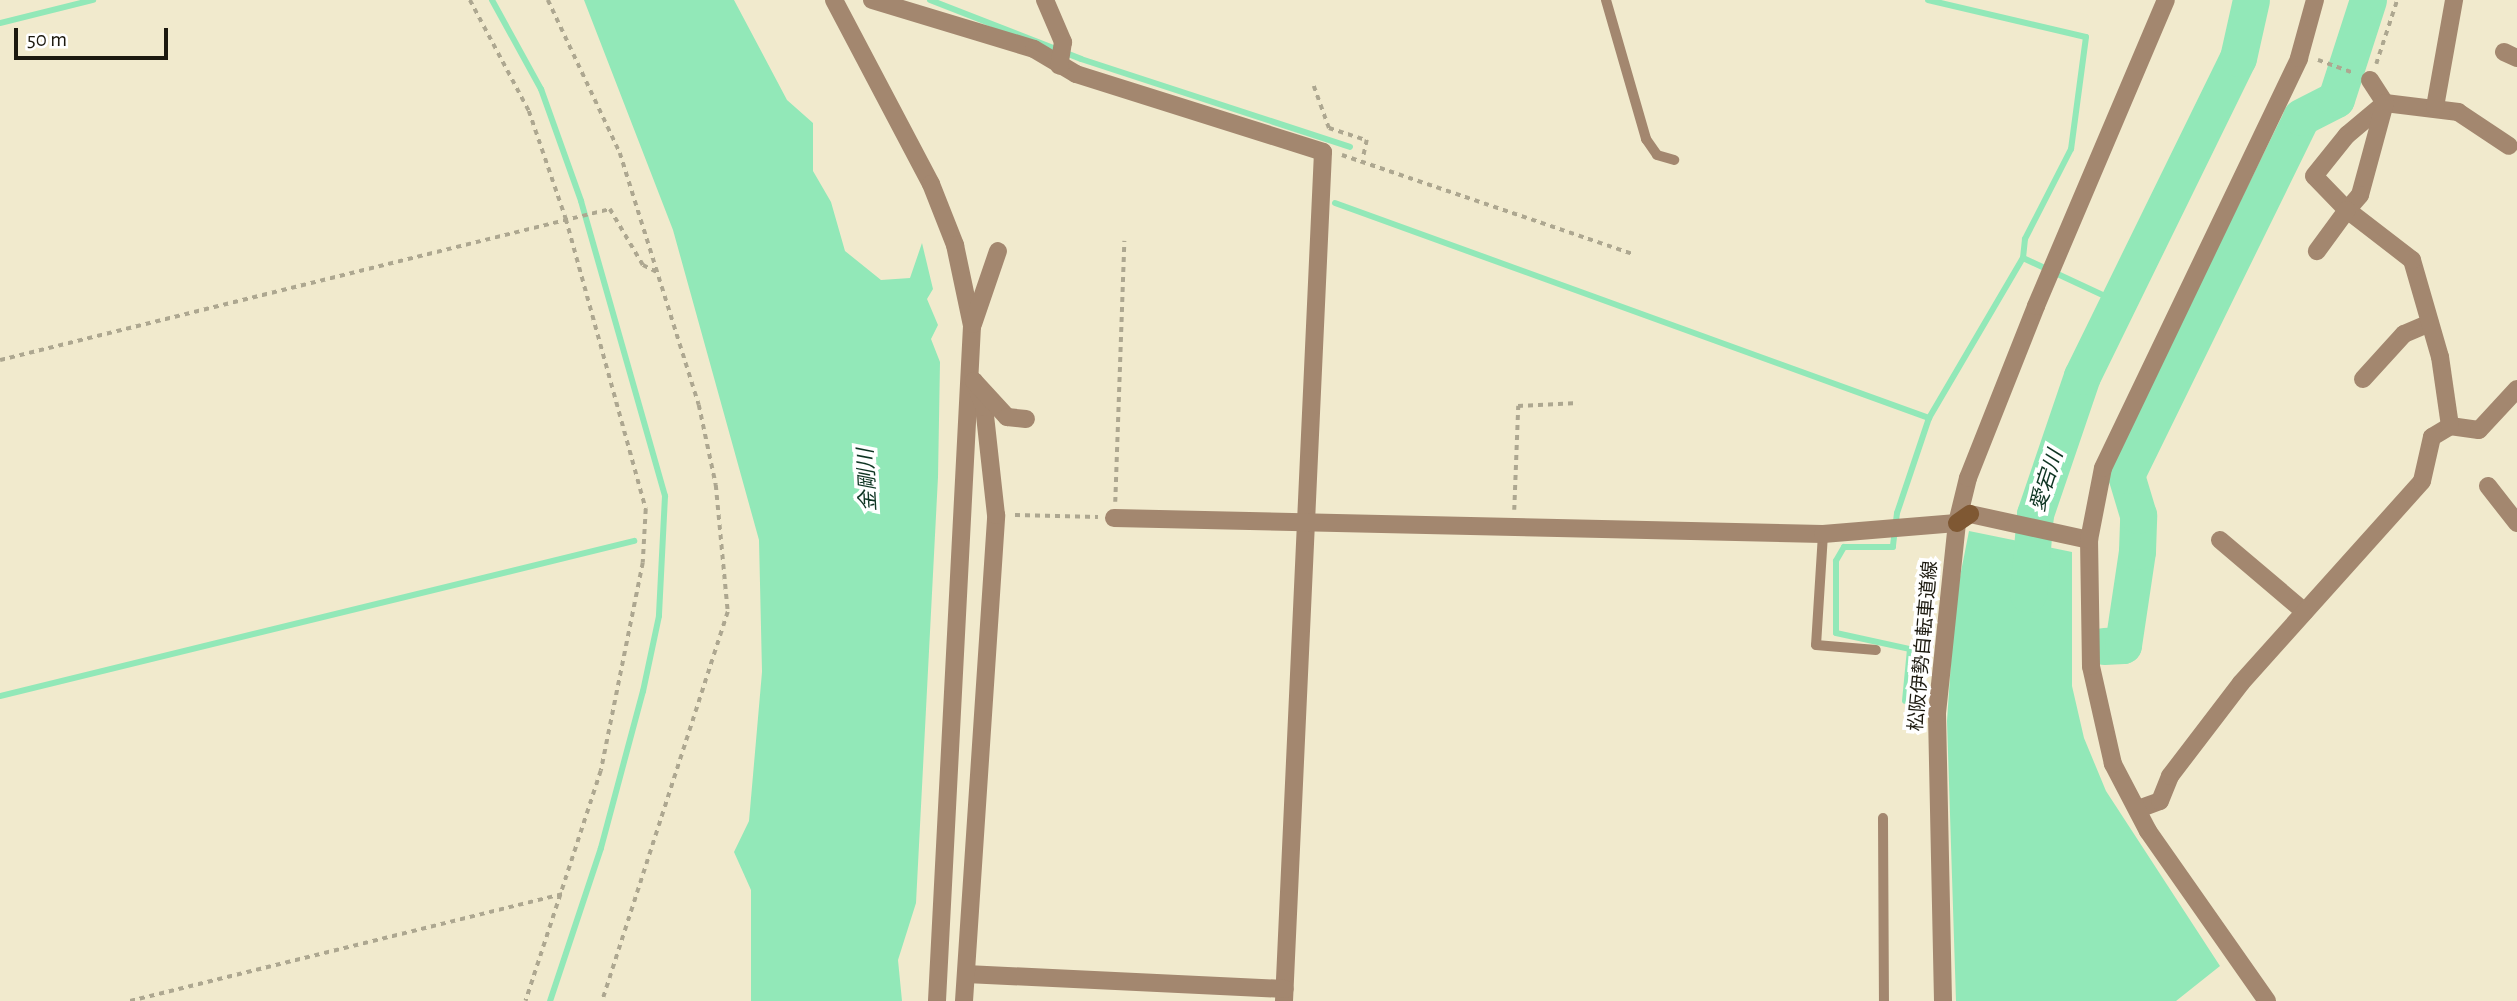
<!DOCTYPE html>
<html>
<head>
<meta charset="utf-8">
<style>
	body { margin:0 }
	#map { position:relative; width:2517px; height:1001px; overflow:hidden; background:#f1eacd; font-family:"Alegreya Sans","Noto Sans JP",sans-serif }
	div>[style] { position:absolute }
	.water>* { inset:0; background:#92e8b8 }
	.stream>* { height:6px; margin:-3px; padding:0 3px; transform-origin:3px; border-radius:3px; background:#92e8b8 }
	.river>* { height:37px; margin:-18.5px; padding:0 18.5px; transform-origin:18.5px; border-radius:18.5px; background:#92e8b8 }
	.path>* { height:3.5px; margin-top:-1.75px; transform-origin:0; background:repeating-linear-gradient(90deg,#ada790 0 5px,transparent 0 10px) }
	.service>* { height:10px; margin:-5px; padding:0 5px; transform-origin:5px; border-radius:5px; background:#a3876f }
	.minor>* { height:18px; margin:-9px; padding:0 9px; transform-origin:9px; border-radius:9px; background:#a3876f }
	.secondary>* { height:18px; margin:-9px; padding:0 9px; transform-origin:9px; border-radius:9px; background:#7f5833 }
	span { translate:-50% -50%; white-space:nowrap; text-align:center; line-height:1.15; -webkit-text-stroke:7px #fff; paint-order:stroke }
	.street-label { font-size:19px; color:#1c190f }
	.water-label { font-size:21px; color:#0e3422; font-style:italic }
	.scale { position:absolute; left:14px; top:28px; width:154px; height:32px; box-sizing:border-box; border:4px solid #1c190f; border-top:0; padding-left:9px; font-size:21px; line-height:24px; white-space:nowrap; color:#1c190f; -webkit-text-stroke:5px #fff; paint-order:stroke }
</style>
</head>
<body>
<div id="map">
	<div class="water">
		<div style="clip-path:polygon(584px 0,734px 0,787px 100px,813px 123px,813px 171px,831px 202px,845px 251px,881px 280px,910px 278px,922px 243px,933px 289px,927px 299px,938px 325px,931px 339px,940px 362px,938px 477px,916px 903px,898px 960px,902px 1001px,751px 1001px,751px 890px,734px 852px,749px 821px,762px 672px,759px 540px,673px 230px)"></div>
		<div style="clip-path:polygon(1969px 531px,2072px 552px,2072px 686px,2084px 738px,2106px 791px,2220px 966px,2176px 1001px,1956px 1001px,1947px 721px,1955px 602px)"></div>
	</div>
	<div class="stream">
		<div style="left:492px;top:0;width:102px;rotate:61.2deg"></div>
		<div style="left:541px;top:89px;width:119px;rotate:70.3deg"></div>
		<div style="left:581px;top:201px;width:307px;rotate:74.1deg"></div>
		<div style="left:665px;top:496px;width:120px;rotate:92.9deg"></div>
		<div style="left:659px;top:616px;width:77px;rotate:102deg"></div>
		<div style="left:643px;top:691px;width:163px;rotate:105deg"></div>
		<div style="left:601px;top:848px;width:161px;rotate:108.4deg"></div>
		<div style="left:930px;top:0;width:162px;rotate:21.3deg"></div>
		<div style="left:1081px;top:59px;width:283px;rotate:18.1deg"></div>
		<div style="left:1928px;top:0;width:162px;rotate:13.2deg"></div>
		<div style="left:2086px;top:37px;width:113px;rotate:97.6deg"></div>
		<div style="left:2071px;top:149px;width:101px;rotate:117.1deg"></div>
		<div style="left:2025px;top:239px;width:19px;rotate:96deg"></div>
		<div style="left:2023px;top:258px;width:105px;rotate:24.9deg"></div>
		<div style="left:0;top:23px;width:96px;rotate:-13.9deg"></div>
		<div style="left:1335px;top:203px;width:632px;rotate:19.9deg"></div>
		<div style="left:1929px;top:418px;width:100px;rotate:108.6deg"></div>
		<div style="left:1897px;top:513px;width:34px;rotate:97deg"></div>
		<div style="left:1893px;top:547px;width:49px;rotate:180deg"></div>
		<div style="left:1844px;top:547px;width:16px;rotate:120deg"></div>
		<div style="left:1836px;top:561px;width:72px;rotate:90deg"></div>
		<div style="left:1836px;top:633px;width:76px;rotate:12.2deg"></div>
		<div style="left:1910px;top:649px;width:52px;rotate:95.5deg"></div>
		<div style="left:1929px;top:418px;width:186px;rotate:-59.6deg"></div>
		<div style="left:0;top:696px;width:653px;rotate:-13.74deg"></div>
	</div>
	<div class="river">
		<div style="left:2028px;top:594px;width:80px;rotate:-85deg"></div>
		<div style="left:2035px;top:514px;width:146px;rotate:-71.2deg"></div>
		<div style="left:2082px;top:376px;width:354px;rotate:-63.9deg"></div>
		<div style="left:2238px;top:58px;width:59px;rotate:-77.4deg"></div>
		<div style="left:2104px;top:646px;width:19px;rotate:-3deg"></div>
		<div style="left:2123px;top:645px;width:95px;rotate:-81.5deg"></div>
		<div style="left:2137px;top:551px;width:36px;rotate:-88deg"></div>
		<div style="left:2138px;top:515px;width:42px;rotate:-106.7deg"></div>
		<div style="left:2126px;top:475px;width:398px;rotate:-63.9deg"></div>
		<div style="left:2301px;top:117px;width:39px;rotate:-27deg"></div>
		<div style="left:2336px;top:99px;width:104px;rotate:-72.1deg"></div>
	</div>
	<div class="path">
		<div style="left:470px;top:0;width:126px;rotate:62deg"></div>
		<div style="left:529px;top:111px;width:114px;rotate:71.1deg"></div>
		<div style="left:566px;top:219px;width:301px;rotate:74.6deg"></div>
		<div style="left:646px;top:509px;width:54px;rotate:93.2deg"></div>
		<div style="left:643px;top:563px;width:212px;rotate:101.4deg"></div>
		<div style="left:601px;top:771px;width:242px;rotate:108.1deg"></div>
		<div style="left:548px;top:0;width:169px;rotate:64.8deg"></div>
		<div style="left:620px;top:153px;width:264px;rotate:72.6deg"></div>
		<div style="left:699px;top:405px;width:82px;rotate:78deg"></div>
		<div style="left:716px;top:485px;width:128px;rotate:84.6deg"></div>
		<div style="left:728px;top:612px;width:409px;rotate:107.9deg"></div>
		<div style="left:2318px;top:60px;width:37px;rotate:20deg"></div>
		<div style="left:2376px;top:64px;width:67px;rotate:-71.8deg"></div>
		<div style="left:1314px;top:86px;width:45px;rotate:70.3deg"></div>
		<div style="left:1329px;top:128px;width:40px;rotate:18deg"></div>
		<div style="left:1367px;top:140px;width:19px;rotate:102deg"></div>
		<div style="left:1342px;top:155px;width:306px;rotate:18.8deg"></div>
		<div style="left:0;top:360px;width:628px;rotate:-13.9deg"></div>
		<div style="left:610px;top:209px;width:65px;rotate:59.5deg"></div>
		<div style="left:643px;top:265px;width:16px;rotate:27deg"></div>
		<div style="left:1115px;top:502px;width:261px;rotate:-88deg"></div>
		<div style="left:1514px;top:510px;width:104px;rotate:-87.8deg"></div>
		<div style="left:1518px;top:406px;width:60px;rotate:-2.9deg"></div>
		<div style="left:1015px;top:515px;width:83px;rotate:1.4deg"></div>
		<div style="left:130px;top:1001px;width:446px;rotate:-13.9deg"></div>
	</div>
	<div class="service">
		<div style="left:1606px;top:0;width:145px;rotate:73.9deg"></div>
		<div style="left:1646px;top:139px;width:19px;rotate:55deg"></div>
		<div style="left:1657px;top:155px;width:18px;rotate:16deg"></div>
		<div style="left:1823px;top:534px;width:111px;rotate:93.6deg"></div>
		<div style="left:1816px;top:645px;width:60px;rotate:4.8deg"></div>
		<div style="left:1883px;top:818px;width:183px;rotate:89.7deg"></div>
	</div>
	<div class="minor">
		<div style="left:834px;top:0;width:208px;rotate:62.2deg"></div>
		<div style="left:931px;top:184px;width:66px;rotate:68.5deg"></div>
		<div style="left:955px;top:245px;width:83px;rotate:78.1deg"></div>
		<div style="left:972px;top:326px;width:676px;rotate:92.97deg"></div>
		<div style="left:872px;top:0;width:169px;rotate:16.8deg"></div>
		<div style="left:1034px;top:49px;width:49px;rotate:30.8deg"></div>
		<div style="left:1076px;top:74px;width:259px;rotate:17.5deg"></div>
		<div style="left:1323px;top:152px;width:850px;rotate:92.63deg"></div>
		<div style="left:1045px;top:0;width:46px;rotate:66.8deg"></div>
		<div style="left:1063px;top:42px;width:24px;rotate:99deg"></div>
		<div style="left:2504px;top:52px;width:14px;rotate:25deg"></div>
		<div style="left:2370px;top:80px;width:27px;rotate:57deg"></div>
		<div style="left:2385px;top:103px;width:74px;rotate:7deg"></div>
		<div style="left:2458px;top:112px;width:61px;rotate:33.7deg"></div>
		<div style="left:2435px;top:107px;width:109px;rotate:-79.9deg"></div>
		<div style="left:973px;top:324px;width:77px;rotate:-71.1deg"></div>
		<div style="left:2363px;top:379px;width:61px;rotate:-47.7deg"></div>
		<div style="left:2404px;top:334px;width:28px;rotate:-23deg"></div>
		<div style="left:2450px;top:426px;width:29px;rotate:8deg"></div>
		<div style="left:2479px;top:430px;width:56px;rotate:-47.2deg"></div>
		<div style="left:2488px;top:486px;width:47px;rotate:51.9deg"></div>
		<div style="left:1970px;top:514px;width:122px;rotate:12.3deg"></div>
		<div style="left:1114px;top:518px;width:709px;rotate:1.29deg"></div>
		<div style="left:1823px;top:534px;width:134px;rotate:-4.7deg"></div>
		<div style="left:2220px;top:540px;width:111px;rotate:40.3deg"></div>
		<div style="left:2141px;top:808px;width:20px;rotate:-20deg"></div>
		<div style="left:2160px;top:801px;width:27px;rotate:-68deg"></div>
		<div style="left:2170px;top:776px;width:117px;rotate:-52.6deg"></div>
		<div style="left:2241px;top:683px;width:271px;rotate:-48.1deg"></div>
		<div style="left:2422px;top:481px;width:45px;rotate:-77.2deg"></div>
		<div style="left:2432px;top:437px;width:21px;rotate:-31deg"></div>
		<div style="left:2450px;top:426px;width:70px;rotate:-98.2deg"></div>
		<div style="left:2440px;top:357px;width:101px;rotate:-106.1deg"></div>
		<div style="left:2412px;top:260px;width:82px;rotate:-142.4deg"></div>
		<div style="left:2347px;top:210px;width:47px;rotate:-134.1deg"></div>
		<div style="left:2314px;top:176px;width:53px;rotate:-51.2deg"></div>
		<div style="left:2347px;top:135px;width:50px;rotate:-40.1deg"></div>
		<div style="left:2385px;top:103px;width:95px;rotate:105.2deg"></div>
		<div style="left:2360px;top:195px;width:20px;rotate:131deg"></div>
		<div style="left:2347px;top:210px;width:51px;rotate:126.2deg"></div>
		<div style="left:966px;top:974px;width:319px;rotate:2.7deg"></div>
		<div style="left:964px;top:1001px;width:487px;rotate:-86.2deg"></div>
		<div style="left:996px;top:515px;width:109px;rotate:-96.3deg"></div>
		<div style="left:984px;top:407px;width:28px;rotate:-111deg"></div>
		<div style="left:974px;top:381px;width:49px;rotate:47.5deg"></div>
		<div style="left:1007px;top:417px;width:19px;rotate:6deg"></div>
		<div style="left:1943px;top:1001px;width:288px;rotate:-91.2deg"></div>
		<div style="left:1937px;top:713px;width:191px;rotate:-84deg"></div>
		<div style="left:1957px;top:523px;width:46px;rotate:-76.3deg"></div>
		<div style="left:1968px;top:478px;width:185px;rotate:-68.4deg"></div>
		<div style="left:2036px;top:306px;width:332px;rotate:-67deg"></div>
		<div style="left:2267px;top:1001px;width:208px;rotate:-125deg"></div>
		<div style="left:2148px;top:831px;width:76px;rotate:-117.6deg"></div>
		<div style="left:2113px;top:764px;width:100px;rotate:-102.7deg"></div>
		<div style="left:2091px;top:666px;width:126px;rotate:-90.9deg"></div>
		<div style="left:2089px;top:540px;width:73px;rotate:-79deg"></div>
		<div style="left:2103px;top:468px;width:454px;rotate:-64.4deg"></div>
		<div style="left:2299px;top:58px;width:60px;rotate:-74.6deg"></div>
	</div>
	<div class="secondary">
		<div style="left:1957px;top:523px;width:16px;rotate:-35deg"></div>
	</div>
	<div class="street-label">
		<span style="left:1924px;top:646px;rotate:-85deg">松阪伊勢自転車道線</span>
	</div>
	<div class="water-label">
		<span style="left:868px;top:480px;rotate:-93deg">金剛川</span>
		<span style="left:2047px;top:481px;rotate:-72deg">愛宕川</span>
	</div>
	<div class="scale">50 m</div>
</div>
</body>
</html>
